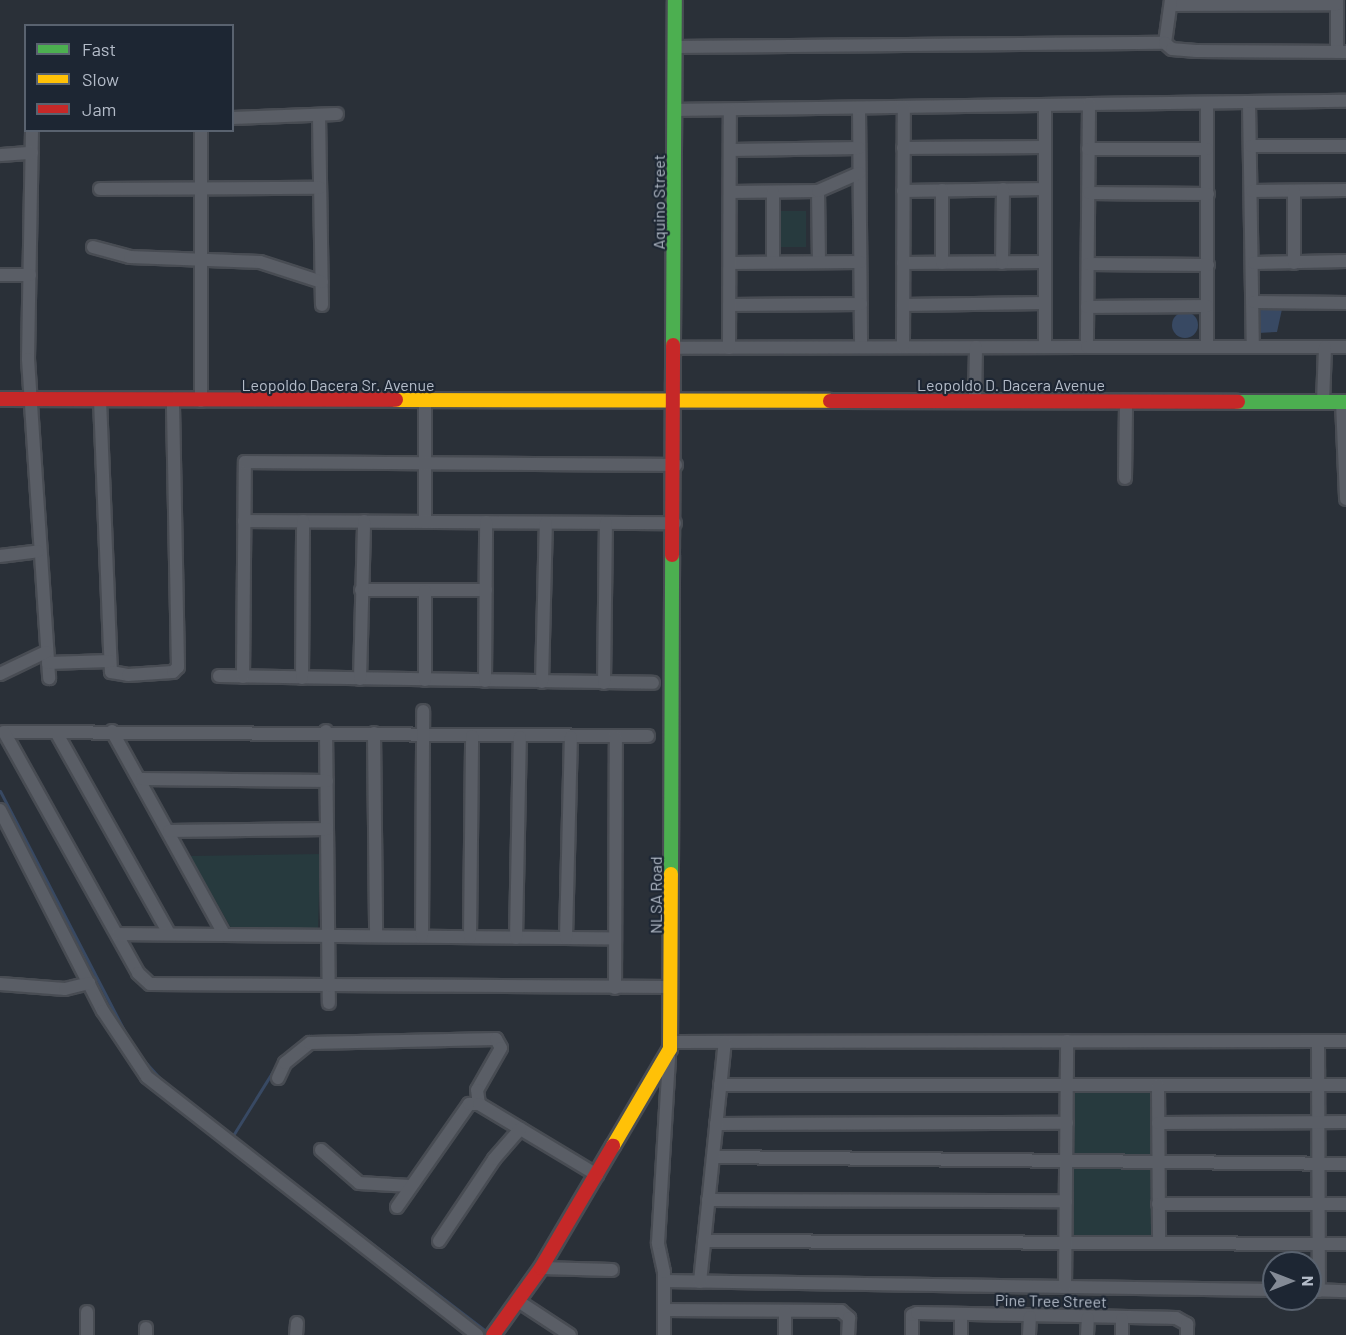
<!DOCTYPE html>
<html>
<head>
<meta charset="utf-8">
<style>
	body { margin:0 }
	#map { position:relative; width:1346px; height:1335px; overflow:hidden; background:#2a3038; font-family:Barlow,sans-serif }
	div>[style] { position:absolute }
	.green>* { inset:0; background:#273a3e; transform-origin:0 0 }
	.water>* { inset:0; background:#384963 }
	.round { border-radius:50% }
	.stream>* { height:3px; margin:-1.5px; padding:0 1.5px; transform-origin:1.5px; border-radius:1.5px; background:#384963 }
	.roads { filter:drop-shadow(2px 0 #484c53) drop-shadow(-2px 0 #484c53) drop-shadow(0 2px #484c53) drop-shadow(0 -2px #484c53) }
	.street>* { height:12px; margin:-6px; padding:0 6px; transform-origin:6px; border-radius:6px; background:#5a5e66 }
	.fast>* { height:14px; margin:-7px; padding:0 7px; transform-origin:7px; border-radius:7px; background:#4caf50 }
	.slow>* { height:14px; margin:-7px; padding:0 7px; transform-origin:7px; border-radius:7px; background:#ffc107 }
	.jam>* { height:14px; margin:-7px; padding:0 7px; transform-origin:7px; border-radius:7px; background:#c62828 }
	span { translate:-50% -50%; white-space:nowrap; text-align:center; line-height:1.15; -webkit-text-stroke:4.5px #1d2633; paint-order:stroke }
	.street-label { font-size:16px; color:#b4bcc9 }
	.legend { position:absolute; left:24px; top:24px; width:210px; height:108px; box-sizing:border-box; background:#1d2633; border:2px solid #59626f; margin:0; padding:8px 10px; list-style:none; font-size:18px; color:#b4bcc9 }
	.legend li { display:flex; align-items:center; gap:12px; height:30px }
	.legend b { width:30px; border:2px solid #59626f }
	.north { position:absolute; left:1262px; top:1251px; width:60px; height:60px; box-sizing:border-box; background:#1d2633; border:2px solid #59626f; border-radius:50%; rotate:90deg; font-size:16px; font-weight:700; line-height:24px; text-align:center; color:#b4bcc9 }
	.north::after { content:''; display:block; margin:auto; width:21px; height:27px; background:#848b96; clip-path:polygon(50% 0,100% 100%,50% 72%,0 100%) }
</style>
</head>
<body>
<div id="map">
	<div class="green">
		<div style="left:780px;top:211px;width:26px;height:36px"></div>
		<div style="clip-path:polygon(320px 854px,318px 929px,231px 928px,190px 856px)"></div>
		<div style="left:1073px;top:1090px;width:80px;height:145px"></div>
	</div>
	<div class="water">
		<div style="clip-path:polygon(1282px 309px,1277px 332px,1258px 333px,1257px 310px)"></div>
		<div class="round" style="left:1172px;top:312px;width:26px;height:26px"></div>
	</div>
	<div class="stream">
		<div style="left:0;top:791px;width:276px;rotate:62.6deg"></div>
		<div style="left:138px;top:1054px;width:42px;rotate:47.9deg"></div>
		<div style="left:232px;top:1137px;width:87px;rotate:-58.1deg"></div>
		<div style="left:285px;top:1177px;width:255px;rotate:37.5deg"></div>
	</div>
	<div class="roads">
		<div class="street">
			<div style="left:1337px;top:0;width:52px;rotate:90deg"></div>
			<div style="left:1171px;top:5px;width:166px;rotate:-0.3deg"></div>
			<div style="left:1165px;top:43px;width:43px;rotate:-82.1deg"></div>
			<div style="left:675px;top:47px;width:490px;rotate:-0.5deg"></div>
			<div style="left:1165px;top:43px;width:9px;rotate:41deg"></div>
			<div style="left:1172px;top:49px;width:24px;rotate:5deg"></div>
			<div style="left:1196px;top:51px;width:150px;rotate:0.4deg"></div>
			<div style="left:1249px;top:103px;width:244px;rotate:89.1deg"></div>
			<div style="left:1089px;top:104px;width:257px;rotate:-0.7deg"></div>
			<div style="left:1207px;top:104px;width:242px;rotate:90deg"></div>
			<div style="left:859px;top:108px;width:239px;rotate:89.5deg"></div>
			<div style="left:676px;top:110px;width:413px;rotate:-0.8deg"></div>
			<div style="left:1089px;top:104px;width:243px;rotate:90.5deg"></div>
			<div style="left:1087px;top:347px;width:411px;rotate:179.9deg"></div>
			<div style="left:319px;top:115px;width:190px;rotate:89.1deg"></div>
			<div style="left:232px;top:118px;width:105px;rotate:-2.2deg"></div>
			<div style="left:32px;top:130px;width:229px;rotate:91deg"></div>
			<div style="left:28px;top:359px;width:320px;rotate:86.2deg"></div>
			<div style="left:1251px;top:146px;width:95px"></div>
			<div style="left:903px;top:148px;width:141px;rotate:-0.4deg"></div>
			<div style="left:1088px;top:149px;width:119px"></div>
			<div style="left:731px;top:150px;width:128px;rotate:-0.9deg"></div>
			<div style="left:0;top:155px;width:32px;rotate:-4deg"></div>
			<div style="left:100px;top:189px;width:220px;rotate:-0.3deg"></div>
			<div style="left:818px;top:191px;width:71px;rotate:89.2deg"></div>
			<div style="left:903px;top:191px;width:142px;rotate:-0.8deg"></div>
			<div style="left:1252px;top:191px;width:94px;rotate:-0.6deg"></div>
			<div style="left:730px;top:192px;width:88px;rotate:-0.7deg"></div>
			<div style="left:818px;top:191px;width:45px;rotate:-23.7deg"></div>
			<div style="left:773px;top:192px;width:70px;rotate:90deg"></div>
			<div style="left:1089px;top:193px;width:119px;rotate:0.5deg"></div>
			<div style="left:93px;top:247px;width:38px;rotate:15deg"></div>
			<div style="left:130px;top:257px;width:130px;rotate:2.2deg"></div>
			<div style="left:260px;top:262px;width:65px;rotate:17.9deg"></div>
			<div style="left:730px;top:263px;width:130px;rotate:-0.4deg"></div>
			<div style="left:903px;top:263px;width:142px;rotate:-0.4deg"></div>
			<div style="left:942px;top:263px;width:73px;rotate:-90deg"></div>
			<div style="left:1002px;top:263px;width:74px;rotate:-89.2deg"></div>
			<div style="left:1254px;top:263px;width:92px;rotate:-1.2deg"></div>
			<div style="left:1294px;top:263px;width:72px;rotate:-90deg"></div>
			<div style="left:1088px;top:264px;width:120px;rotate:0.5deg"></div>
			<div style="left:0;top:275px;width:30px"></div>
			<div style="left:1254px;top:302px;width:92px;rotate:0.6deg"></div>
			<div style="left:730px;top:305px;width:131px;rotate:-0.4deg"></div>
			<div style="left:903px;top:305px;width:141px;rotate:-0.8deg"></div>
			<div style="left:1087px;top:307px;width:120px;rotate:-0.5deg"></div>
			<div style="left:1045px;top:346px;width:241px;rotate:-90deg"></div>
			<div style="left:903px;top:347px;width:240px;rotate:-89.8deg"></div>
			<div style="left:1087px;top:347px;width:259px"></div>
			<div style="left:729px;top:348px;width:238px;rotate:-89.8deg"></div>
			<div style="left:100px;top:400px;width:272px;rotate:87.7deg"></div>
			<div style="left:111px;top:672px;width:17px;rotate:10deg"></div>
			<div style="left:128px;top:675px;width:45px;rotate:-3.8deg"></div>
			<div style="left:173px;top:672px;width:7px;rotate:-45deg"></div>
			<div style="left:178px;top:667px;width:266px;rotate:-91.1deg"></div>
			<div style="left:201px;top:401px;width:271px;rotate:-90deg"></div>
			<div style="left:975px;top:401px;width:54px;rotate:-88.9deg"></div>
			<div style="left:425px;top:402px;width:120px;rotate:90deg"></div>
			<div style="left:1323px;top:402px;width:55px;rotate:-87.9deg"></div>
			<div style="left:1342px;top:402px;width:97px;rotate:87.6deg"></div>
			<div style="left:1125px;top:478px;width:76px;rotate:-89.2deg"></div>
			<div style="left:244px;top:521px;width:431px;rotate:0.3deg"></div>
			<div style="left:0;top:556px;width:38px;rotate:-7deg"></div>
			<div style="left:361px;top:590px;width:125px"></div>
			<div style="left:48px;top:663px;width:62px;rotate:-1.8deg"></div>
			<div style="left:0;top:674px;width:51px;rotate:-25.6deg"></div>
			<div style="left:219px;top:676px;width:434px;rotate:0.9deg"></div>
			<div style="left:243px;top:677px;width:215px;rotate:-89.5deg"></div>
			<div style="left:245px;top:462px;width:431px;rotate:0.4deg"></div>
			<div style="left:302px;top:678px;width:157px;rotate:-89.6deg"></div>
			<div style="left:360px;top:679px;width:158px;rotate:-88.5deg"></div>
			<div style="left:425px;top:680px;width:89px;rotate:-90deg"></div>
			<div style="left:485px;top:681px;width:159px;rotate:-89.6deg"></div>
			<div style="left:542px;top:682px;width:159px;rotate:-88.6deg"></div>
			<div style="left:604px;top:683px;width:160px;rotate:-89.3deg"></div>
			<div style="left:112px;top:731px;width:232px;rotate:61.1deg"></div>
			<div style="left:326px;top:731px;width:272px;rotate:89.4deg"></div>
			<div style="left:56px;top:732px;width:231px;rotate:60.7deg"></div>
			<div style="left:374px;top:733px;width:203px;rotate:89.4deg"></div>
			<div style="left:648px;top:736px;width:644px;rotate:-179.64deg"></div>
			<div style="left:4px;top:732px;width:276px;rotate:60.9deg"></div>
			<div style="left:138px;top:973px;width:16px;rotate:43deg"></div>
			<div style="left:150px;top:984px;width:521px;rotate:0.33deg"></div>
			<div style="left:142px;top:779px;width:185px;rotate:0.6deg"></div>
			<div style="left:0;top:810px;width:226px;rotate:62.9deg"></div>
			<div style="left:103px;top:1011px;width:79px;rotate:56.3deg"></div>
			<div style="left:147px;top:1077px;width:419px;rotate:38deg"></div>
			<div style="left:169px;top:831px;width:158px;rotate:-0.7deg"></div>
			<div style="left:118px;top:934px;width:496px;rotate:0.5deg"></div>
			<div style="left:422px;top:936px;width:225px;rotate:-89.7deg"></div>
			<div style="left:470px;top:937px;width:201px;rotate:-89.4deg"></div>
			<div style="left:516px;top:938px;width:201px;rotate:-88.9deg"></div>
			<div style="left:566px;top:938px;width:201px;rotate:-88.6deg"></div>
			<div style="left:0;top:984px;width:65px;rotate:4.4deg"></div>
			<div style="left:65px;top:989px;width:25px;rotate:-14deg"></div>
			<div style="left:615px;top:988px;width:251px;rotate:-89.8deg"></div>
			<div style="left:1318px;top:1041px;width:250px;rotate:89.8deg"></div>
			<div style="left:671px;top:1042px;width:675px;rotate:-0.08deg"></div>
			<div style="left:278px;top:1078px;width:17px;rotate:-65deg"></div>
			<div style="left:285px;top:1063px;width:32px;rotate:-39deg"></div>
			<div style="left:310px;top:1043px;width:186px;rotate:-1.2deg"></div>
			<div style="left:496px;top:1039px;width:10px;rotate:61deg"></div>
			<div style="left:501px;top:1048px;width:48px;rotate:119.7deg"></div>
			<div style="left:477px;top:1090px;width:14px;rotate:82deg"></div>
			<div style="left:720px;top:1085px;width:626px"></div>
			<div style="left:1158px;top:1085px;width:158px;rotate:89.6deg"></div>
			<div style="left:1158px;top:1123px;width:188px;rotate:-0.3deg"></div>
			<div style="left:716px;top:1124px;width:351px;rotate:-0.2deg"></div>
			<div style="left:321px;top:1150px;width:50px;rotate:41deg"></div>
			<div style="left:359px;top:1183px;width:51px;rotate:3.4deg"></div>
			<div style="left:713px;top:1157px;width:633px;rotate:0.63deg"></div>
			<div style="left:708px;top:1200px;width:358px;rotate:0.2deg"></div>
			<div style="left:1158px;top:1204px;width:188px"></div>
			<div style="left:397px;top:1207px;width:126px;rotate:-55deg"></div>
			<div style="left:469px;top:1104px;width:10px"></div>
			<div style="left:479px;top:1104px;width:138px;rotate:31deg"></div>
			<div style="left:439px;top:1241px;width:99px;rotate:-56.1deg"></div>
			<div style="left:494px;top:1159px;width:40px;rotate:-49deg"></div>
			<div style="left:704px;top:1241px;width:642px;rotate:0.27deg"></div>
			<div style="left:541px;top:1268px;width:71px;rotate:1.6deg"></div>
			<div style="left:664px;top:1281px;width:610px;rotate:0.85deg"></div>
			<div style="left:700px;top:1282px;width:241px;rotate:-84.1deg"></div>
			<div style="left:1065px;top:1287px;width:246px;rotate:-89.5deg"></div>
			<div style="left:1310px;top:1290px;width:36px;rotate:2deg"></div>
			<div style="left:518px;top:1301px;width:62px;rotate:33.2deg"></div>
			<div style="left:664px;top:1310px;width:177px;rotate:0.3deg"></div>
			<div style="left:841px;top:1311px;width:11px;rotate:41deg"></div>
			<div style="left:849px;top:1318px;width:17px;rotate:93deg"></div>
			<div style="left:785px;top:1312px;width:23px;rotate:90deg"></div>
			<div style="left:961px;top:1315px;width:20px;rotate:90deg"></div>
			<div style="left:87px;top:1335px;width:23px;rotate:-90deg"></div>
			<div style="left:146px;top:1335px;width:7px;rotate:-90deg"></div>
			<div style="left:296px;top:1335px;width:12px;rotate:-85deg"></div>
			<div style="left:664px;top:1335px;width:63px;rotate:-90deg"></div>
			<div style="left:664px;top:1272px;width:30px;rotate:-102deg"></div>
			<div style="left:658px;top:1243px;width:187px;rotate:-86.6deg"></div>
			<div style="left:912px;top:1335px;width:20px;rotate:-90deg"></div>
			<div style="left:912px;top:1315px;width:5px;rotate:-22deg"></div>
			<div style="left:917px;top:1313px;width:259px;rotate:1.1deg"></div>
			<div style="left:1176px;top:1318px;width:13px;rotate:29deg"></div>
			<div style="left:1187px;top:1324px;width:11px;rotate:90deg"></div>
			<div style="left:1029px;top:1335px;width:18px;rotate:-87deg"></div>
			<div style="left:1087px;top:1335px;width:17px;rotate:-87deg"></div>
			<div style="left:1122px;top:1335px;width:16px;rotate:-90deg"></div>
		</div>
		<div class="fast">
			<div style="left:673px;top:345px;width:345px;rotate:-89.7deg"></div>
			<div style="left:1238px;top:402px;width:108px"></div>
			<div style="left:671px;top:874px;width:319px;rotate:-89.8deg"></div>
		</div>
		<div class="slow">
			<div style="left:396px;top:400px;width:434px;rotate:0.1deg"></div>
			<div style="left:613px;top:1146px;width:113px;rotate:-59.6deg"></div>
			<div style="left:670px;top:1049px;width:175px;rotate:-89.7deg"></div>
		</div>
		<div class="jam">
			<div style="left:0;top:399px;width:396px;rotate:0.1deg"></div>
			<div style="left:830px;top:401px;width:408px;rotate:0.1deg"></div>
			<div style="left:672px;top:555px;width:210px;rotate:-89.7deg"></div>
			<div style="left:493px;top:1335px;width:82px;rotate:-54.4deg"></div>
			<div style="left:541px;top:1268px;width:142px;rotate:-59.5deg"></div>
		</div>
	</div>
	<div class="street-label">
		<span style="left:659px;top:202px;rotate:-90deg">Aquino Street</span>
		<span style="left:338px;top:385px">Leopoldo Dacera Sr. Avenue</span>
		<span style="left:1011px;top:385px">Leopoldo D. Dacera Avenue</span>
		<span style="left:656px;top:895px;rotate:-90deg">NLSA Road</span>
		<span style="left:1051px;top:1301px;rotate:1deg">Pine Tree Street</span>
	</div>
	<ul class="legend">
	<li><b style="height:8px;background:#4caf50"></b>Fast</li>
	<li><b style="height:8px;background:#ffc107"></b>Slow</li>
	<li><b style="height:8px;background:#c62828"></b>Jam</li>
	</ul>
	<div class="north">N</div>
</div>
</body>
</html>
